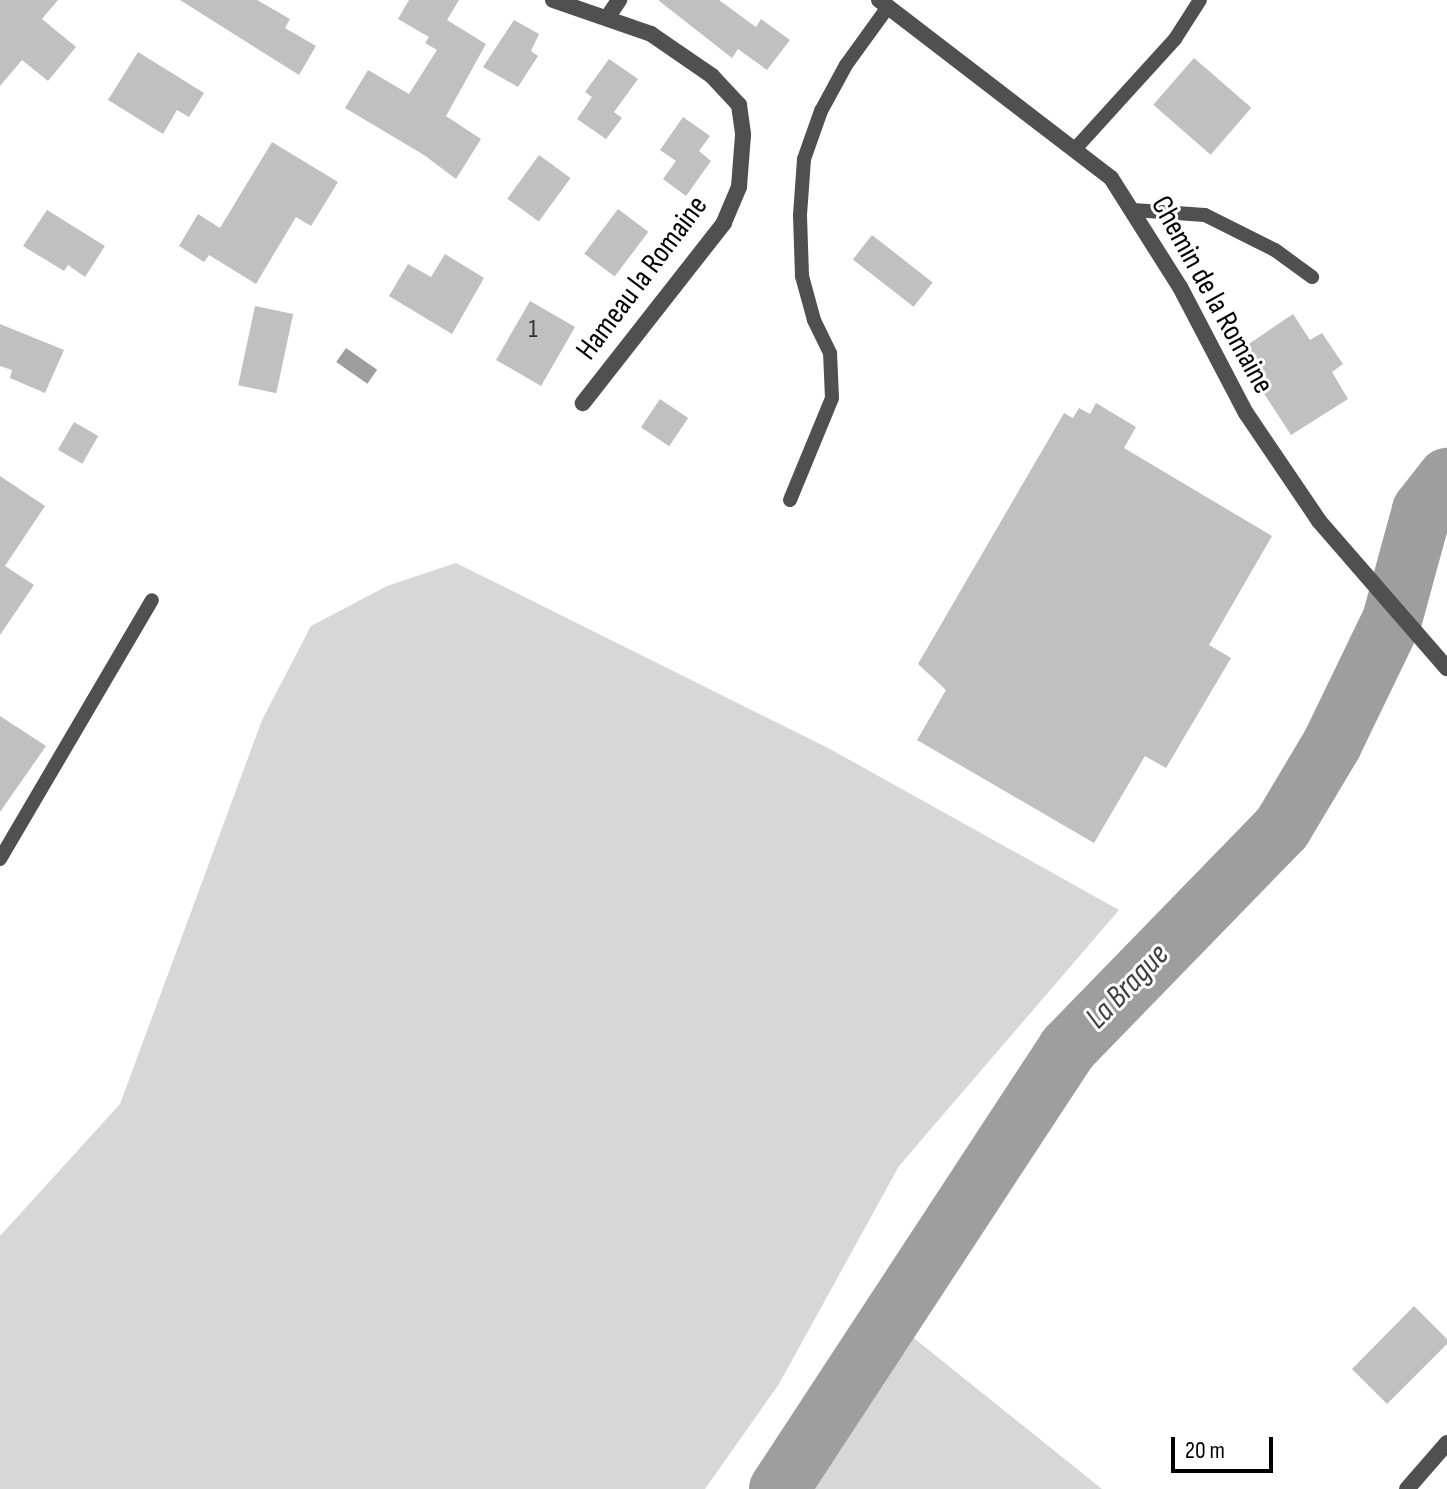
<!DOCTYPE html>
<html>
<head>
<meta charset="utf-8">
<style>
	body { margin:0 }
	#map { position:relative; width:1447px; height:1489px; overflow:hidden; background:#fff; font-family:"Sofia Sans Condensed",sans-serif }
	div>[style] { position:absolute }
	.green>* { inset:0; background:#d7d7d7 }
	.water>* { inset:0; background:#9e9e9e; transform-origin:0 0 }
	.river>* { height:60px; margin:-30px; padding:0 30px; transform-origin:30px; border-radius:30px; background:#9e9e9e }
	.building>* { inset:0; background:#c0c0c0; transform-origin:0 0 }
	.service>* { height:14px; margin:-7px; padding:0 7px; transform-origin:7px; border-radius:7px; background:#505050 }
	.minor>* { height:16px; margin:-8px; padding:0 8px; transform-origin:8px; border-radius:8px; background:#505050 }
	.tertiary>* { height:16px; margin:-8px; padding:0 8px; transform-origin:8px; border-radius:8px; background:#505050 }
	span { translate:-50% -50%; white-space:nowrap; text-align:center; line-height:1.15; -webkit-text-stroke:6px #fff; paint-order:stroke }
	.number-label { font-size:26px; color:#303030 }
	.number-label span { -webkit-text-stroke-width:0 }
	.street-label { font-size:30px; color:#000 }
	.water-label { font-size:32px; color:#3f3f3f; font-style:italic }
	.scale { position:absolute; left:1171px; top:1437px; width:102px; height:36px; box-sizing:border-box; border:4px solid #000; border-top:0; padding-left:10px; font-size:24px; line-height:28px; white-space:nowrap; color:#000; -webkit-text-stroke:6px #fff; paint-order:stroke }
</style>
</head>
<body>
<div id="map">
	<div class="green">
		<div style="clip-path:polygon(456px 563px,830px 749px,1119px 910px,899px 1166px,779px 1384px,705px 1489px,0 1489px,0 1236px,120px 1104px,262px 720px,311px 626px,387px 586px)"></div>
		<div style="clip-path:polygon(910px 1335px,1102px 1489px,800px 1489px)"></div>
	</div>
	<div class="water">
		<div style="left:346px;top:348px;width:38px;height:17px;rotate:35deg"></div>
	</div>
	<div class="river">
		<div style="left:779px;top:1489px;width:527px;rotate:-56.76deg"></div>
		<div style="left:1068px;top:1048px;width:307px;rotate:-45.8deg"></div>
		<div style="left:1282px;top:828px;width:98px;rotate:-59.2deg"></div>
		<div style="left:1332px;top:744px;width:138px;rotate:-64.2deg"></div>
		<div style="left:1392px;top:620px;width:114px;rotate:-74.7deg"></div>
		<div style="left:1422px;top:510px;width:41px;rotate:-52deg"></div>
	</div>
	<div class="building">
		<div style="clip-path:polygon(0 0,58px 0,42px 19px,76px 47px,48px 81px,22px 60px,0 86px)"></div>
		<div style="clip-path:polygon(180px 0,257px 0,290px 19px,285px 28px,316px 46px,299px 75px)"></div>
		<div style="clip-path:polygon(409px 0,459px 0,447px 20px,486px 44px,446px 116px,481px 139px,456px 179px,424px 155px,345px 108px,368px 70px,409px 94px,437px 50px,425px 43px,429px 37px,398px 19px)"></div>
		<div style="clip-path:polygon(658px 0,719px 0,756px 27px,761px 19px,790px 40px,767px 70px,738px 49px,732px 58px)"></div>
		<div style="clip-path:polygon(514px 20px,539px 34px,531px 51px,538px 56px,518px 87px,483px 67px)"></div>
		<div style="clip-path:polygon(138px 52px,204px 93px,189px 117px,177px 110px,163px 134px,108px 100px)"></div>
		<div style="left:1194px;top:58px;width:76px;height:62px;rotate:41deg"></div>
		<div style="clip-path:polygon(609px 59px,638px 79px,614px 112px,622px 118px,606px 139px,577px 119px,592px 97px,585px 92px)"></div>
		<div style="clip-path:polygon(683px 117px,710px 136px,699px 151px,711px 161px,686px 196px,663px 179px,676px 161px,660px 150px)"></div>
		<div style="clip-path:polygon(272px 142px,338px 182px,311px 226px,296px 217px,256px 284px,209px 255px,204px 262px,179px 246px,198px 214px,220px 228px)"></div>
		<div style="left:539px;top:155px;width:39px;height:54px;rotate:36deg"></div>
		<div style="left:618px;top:209px;width:38px;height:56px;rotate:37deg"></div>
		<div style="clip-path:polygon(47px 210px,105px 246px,85px 277px,68px 265px,64px 271px,23px 246px)"></div>
		<div style="left:872px;top:235px;width:77px;height:31px;rotate:38deg"></div>
		<div style="clip-path:polygon(445px 254px,484px 278px,452px 334px,389px 296px,408px 264px,431px 277px)"></div>
		<div style="left:530px;top:301px;width:52px;height:68px;rotate:30deg"></div>
		<div style="left:255px;top:306px;width:39px;height:81px;rotate:12deg"></div>
		<div style="clip-path:polygon(1293px 314px,1310px 340px,1322px 333px,1343px 364px,1332px 372px,1348px 399px,1291px 435px,1237px 352px)"></div>
		<div style="clip-path:polygon(0 324px,64px 350px,45px 393px,10px 378px,12px 370px,0 366px)"></div>
		<div style="left:660px;top:399px;width:34px;height:34px;rotate:34deg"></div>
		<div style="clip-path:polygon(1096px 403px,1136px 427px,1124px 448px,1272px 536px,1209px 645px,1231px 658px,1166px 768px,1145px 756px,1094px 843px,917px 740px,946px 690px,918px 664px,1064px 413px,1073px 418px,1079px 408px,1090px 414px)"></div>
		<div style="left:74px;top:422px;width:28px;height:32px;rotate:30deg"></div>
		<div style="clip-path:polygon(0 476px,45px 506px,5px 566px,34px 585px,0 635px)"></div>
		<div style="clip-path:polygon(0 716px,46px 746px,0 812px)"></div>
		<div style="clip-path:polygon(1414px 1306px,1447px 1339px,1447px 1344px,1387px 1404px,1352px 1369px)"></div>
	</div>
	<div class="service">
		<div style="left:1075px;top:149px;width:149px;rotate:-47.7deg"></div>
		<div style="left:1175px;top:39px;width:46px;rotate:-57.3deg"></div>
		<div style="left:1133px;top:210px;width:72px;rotate:4deg"></div>
		<div style="left:1205px;top:215px;width:78px;rotate:26.6deg"></div>
		<div style="left:1275px;top:250px;width:46px;rotate:36.1deg"></div>
		<div style="left:790px;top:500px;width:110px;rotate:-67.6deg"></div>
		<div style="left:832px;top:398px;width:45px;rotate:-92.5deg"></div>
		<div style="left:830px;top:353px;width:37px;rotate:-116deg"></div>
		<div style="left:814px;top:320px;width:46px;rotate:-105.3deg"></div>
		<div style="left:802px;top:276px;width:61px;rotate:-91.9deg"></div>
		<div style="left:800px;top:215px;width:56px;rotate:-85.9deg"></div>
		<div style="left:804px;top:159px;width:51px;rotate:-70.5deg"></div>
		<div style="left:821px;top:111px;width:52px;rotate:-61.5deg"></div>
		<div style="left:846px;top:65px;width:72px;rotate:-54.1deg"></div>
		<div style="left:0;top:859px;width:300px;rotate:-59.6deg"></div>
	</div>
	<div class="minor">
		<div style="left:553px;top:0;width:104px;rotate:19.1deg"></div>
		<div style="left:651px;top:34px;width:74px;rotate:34.5deg"></div>
		<div style="left:712px;top:76px;width:40px;rotate:47deg"></div>
		<div style="left:739px;top:105px;width:30px;rotate:82deg"></div>
		<div style="left:743px;top:135px;width:52px;rotate:94.4deg"></div>
		<div style="left:739px;top:187px;width:39px;rotate:113deg"></div>
		<div style="left:724px;top:223px;width:229px;rotate:128.1deg"></div>
		<div style="left:607px;top:18px;width:22px;rotate:-56deg"></div>
	</div>
	<div class="tertiary">
		<div style="left:879px;top:0;width:292px;rotate:37.5deg"></div>
		<div style="left:1111px;top:178px;width:129px;rotate:57.7deg"></div>
		<div style="left:1180px;top:287px;width:142px;rotate:62.4deg"></div>
		<div style="left:1246px;top:413px;width:130px;rotate:55.9deg"></div>
		<div style="left:1319px;top:521px;width:195px;rotate:49deg"></div>
		<div style="left:1407px;top:1489px;width:61px;rotate:-49deg"></div>
	</div>
	<div class="number-label">
		<span style="left:533px;top:330px">1</span>
	</div>
	<div class="street-label">
		<span style="left:642px;top:278px;rotate:-53deg">Hameau la Romaine</span>
		<span style="left:1212px;top:295px;rotate:61deg">Chemin de la Romaine</span>
	</div>
	<div class="water-label">
		<span style="left:1128px;top:987px;rotate:-46deg">La Brague</span>
	</div>
	<div class="scale">20 m</div>
</div>
</body>
</html>
